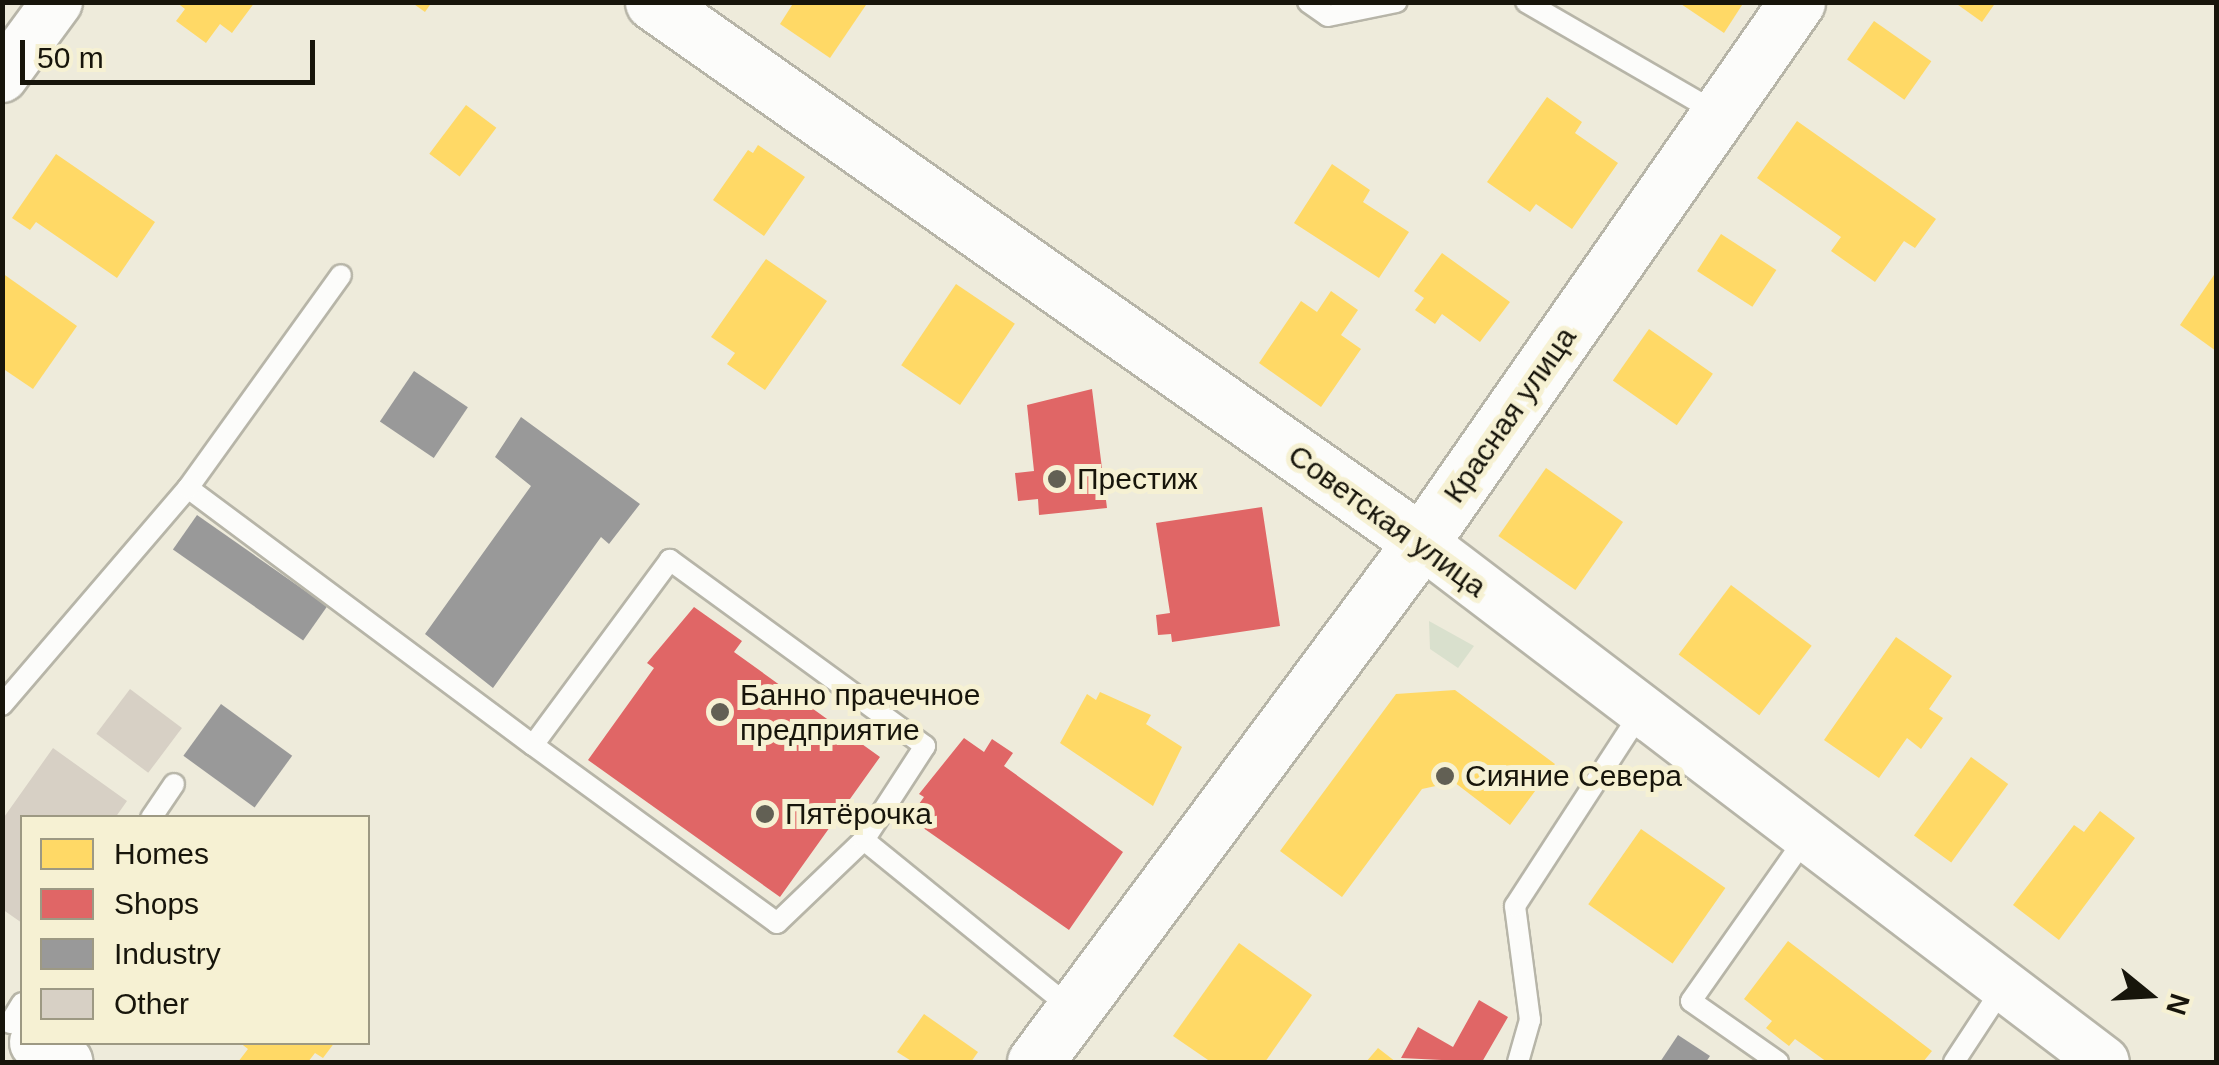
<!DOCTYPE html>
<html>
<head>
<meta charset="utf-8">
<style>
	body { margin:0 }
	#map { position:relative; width:2219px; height:1065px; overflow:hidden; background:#eeebdb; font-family:Arial,sans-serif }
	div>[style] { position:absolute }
	.green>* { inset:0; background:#d9e0cd }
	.homes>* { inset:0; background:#ffd966; transform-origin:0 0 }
	.shops>* { inset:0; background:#e06666 }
	.industry>* { inset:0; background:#999; transform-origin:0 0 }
	.building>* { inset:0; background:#d7d0c5; transform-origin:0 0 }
	.roads { filter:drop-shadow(2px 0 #b7b5a8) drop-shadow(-2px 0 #b7b5a8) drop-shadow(0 2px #b7b5a8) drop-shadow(0 -2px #b7b5a8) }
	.service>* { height:20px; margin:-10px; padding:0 10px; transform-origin:10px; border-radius:10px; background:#fcfcfa }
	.tertiary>* { height:50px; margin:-25px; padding:0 25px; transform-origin:25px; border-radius:25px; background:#fcfcfa }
	.secondary>* { height:55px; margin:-27.5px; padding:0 27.5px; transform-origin:27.5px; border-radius:27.5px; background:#fcfcfa }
	.dots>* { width:28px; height:28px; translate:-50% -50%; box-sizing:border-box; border:5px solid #f6f1d3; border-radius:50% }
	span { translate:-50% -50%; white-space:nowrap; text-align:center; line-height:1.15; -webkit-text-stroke:10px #f6f1d3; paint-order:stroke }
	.street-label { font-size:30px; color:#17150b }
	.poi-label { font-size:30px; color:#17150b }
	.left { translate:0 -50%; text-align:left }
	.frame { position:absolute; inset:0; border:5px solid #17150b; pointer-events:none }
	.legend { position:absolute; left:20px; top:815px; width:350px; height:230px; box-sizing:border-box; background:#f6f1d3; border:2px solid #9d9983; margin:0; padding:12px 18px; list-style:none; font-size:30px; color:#17150b }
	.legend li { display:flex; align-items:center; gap:20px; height:50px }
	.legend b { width:50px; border:2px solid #9d9983 }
	.north { position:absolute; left:2099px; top:945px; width:100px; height:100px; -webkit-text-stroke:8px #f6f1d3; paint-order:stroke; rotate:108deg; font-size:28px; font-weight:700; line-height:40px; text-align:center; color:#17150b }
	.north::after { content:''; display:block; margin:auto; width:35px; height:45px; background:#17150b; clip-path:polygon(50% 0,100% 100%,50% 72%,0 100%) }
	.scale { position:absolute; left:20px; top:40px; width:295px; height:45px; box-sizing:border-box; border:5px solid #17150b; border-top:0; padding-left:12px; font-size:30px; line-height:35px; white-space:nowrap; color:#17150b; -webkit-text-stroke:8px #f6f1d3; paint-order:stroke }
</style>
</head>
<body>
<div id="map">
	<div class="green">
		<div style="clip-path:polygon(1429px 621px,1474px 646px,1458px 668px,1430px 649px)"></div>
	</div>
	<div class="homes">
		<div style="clip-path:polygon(176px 2px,255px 2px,232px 33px,220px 24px,206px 43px,176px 21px,185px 9px)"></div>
		<div style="clip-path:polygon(411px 2px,432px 2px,425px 12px)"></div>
		<div style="clip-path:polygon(794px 2px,868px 2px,830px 58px,780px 24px)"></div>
		<div style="clip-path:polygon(1678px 2px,1744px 2px,1724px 33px)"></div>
		<div style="clip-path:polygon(1954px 2px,1996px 2px,1982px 22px)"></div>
		<div style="left:1874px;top:21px;width:70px;height:47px;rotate:35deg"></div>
		<div style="clip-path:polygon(1547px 97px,1582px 122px,1575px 133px,1618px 163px,1572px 229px,1536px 204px,1530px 212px,1487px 182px)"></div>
		<div style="left:466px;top:105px;width:38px;height:61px;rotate:37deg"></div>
		<div style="clip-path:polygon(1797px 121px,1936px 219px,1915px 248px,1904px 241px,1875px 282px,1831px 251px,1841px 237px,1757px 178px)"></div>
		<div style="clip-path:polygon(758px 145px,805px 177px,764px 236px,713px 200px,748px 150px,753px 153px)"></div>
		<div style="clip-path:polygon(56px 154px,155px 222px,117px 278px,36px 222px,30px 230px,12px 218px)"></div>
		<div style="clip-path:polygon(1332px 164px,1370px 190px,1363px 202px,1409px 232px,1379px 278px,1294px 223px)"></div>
		<div style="left:1721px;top:234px;width:66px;height:44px;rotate:33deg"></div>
		<div style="clip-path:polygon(1442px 253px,1510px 302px,1480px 342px,1442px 314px,1435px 324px,1415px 310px,1424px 298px,1414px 291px)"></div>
		<div style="clip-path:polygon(766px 259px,827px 301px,765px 390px,727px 364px,735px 353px,711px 337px)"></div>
		<div style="clip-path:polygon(2216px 272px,2216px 351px,2180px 325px)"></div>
		<div style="clip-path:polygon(2px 273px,77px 326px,33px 389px,2px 368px)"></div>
		<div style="left:956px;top:284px;width:71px;height:98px;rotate:34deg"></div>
		<div style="clip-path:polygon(1331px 291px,1358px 310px,1341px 335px,1361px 349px,1321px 407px,1259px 363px,1301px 301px,1317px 312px)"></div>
		<div style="left:1649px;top:329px;width:78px;height:63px;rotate:35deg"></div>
		<div style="left:1546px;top:468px;width:94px;height:83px;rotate:35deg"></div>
		<div style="left:1731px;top:585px;width:101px;height:87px;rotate:37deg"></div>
		<div style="clip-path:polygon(1896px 637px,1952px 676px,1929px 709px,1943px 718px,1921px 749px,1907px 738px,1879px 778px,1824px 740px)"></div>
		<div style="clip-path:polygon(1455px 690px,1555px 764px,1510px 825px,1454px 782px,1422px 789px,1342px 897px,1280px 851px,1396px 694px)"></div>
		<div style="clip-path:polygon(1100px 692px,1151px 715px,1146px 724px,1182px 747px,1153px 806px,1060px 743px,1087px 694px,1096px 700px)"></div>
		<div style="left:1971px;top:757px;width:46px;height:97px;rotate:36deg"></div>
		<div style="clip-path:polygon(2100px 811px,2135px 838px,2059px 940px,2013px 905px,2074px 825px,2084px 832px)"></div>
		<div style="left:1641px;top:829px;width:103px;height:92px;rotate:35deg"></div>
		<div style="clip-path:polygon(1788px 941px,1932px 1051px,1923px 1062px,1827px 1062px,1795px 1039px,1789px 1046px,1766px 1028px,1772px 1021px,1744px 999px)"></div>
		<div style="clip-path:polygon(1239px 943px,1312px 995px,1265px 1062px,1211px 1062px,1173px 1036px)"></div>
		<div style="clip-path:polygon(924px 1014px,978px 1052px,971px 1062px,913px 1062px,897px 1052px)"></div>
		<div style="clip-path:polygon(239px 1042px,335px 1042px,323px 1058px,315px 1053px,308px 1062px,238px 1062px,248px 1049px)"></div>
		<div style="clip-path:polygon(1378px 1048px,1396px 1062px,1366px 1062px)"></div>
	</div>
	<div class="shops">
		<div style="clip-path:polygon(1092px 389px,1107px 508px,1039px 515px,1038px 499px,1018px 501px,1015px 473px,1034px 471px,1027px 405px)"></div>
		<div style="clip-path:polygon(1262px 507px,1280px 626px,1172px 642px,1171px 634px,1158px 635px,1156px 615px,1170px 613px,1156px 523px)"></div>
		<div style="clip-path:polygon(694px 607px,742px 641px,734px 652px,880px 757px,780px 897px,588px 760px,654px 668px,647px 663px)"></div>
		<div style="clip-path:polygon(964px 738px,984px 752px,992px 739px,1013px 753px,1004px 766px,1123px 852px,1069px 930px,909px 818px,924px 797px,919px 794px)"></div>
		<div style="clip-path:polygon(1479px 1000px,1508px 1017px,1482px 1062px,1401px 1058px,1418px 1027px,1453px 1047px)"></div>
	</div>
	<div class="industry">
		<div style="left:414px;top:371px;width:65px;height:61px;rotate:34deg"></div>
		<div style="clip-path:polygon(521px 417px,640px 504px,609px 544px,601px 537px,493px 688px,425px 634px,531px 486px,495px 457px)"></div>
		<div style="left:197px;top:515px;width:159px;height:42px;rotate:35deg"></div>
		<div style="left:221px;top:704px;width:88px;height:64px;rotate:36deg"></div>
		<div style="clip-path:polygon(1678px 1035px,1710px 1056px,1706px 1062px,1660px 1062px)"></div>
	</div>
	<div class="building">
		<div style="left:130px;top:689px;width:65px;height:56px;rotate:37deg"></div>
		<div style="clip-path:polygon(53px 748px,127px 801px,115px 818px,22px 818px,22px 923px,2px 909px,2px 820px)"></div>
	</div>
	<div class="roads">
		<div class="service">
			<div style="left:1308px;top:2px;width:24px;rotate:35deg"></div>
			<div style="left:1328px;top:16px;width:70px;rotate:-11.5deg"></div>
			<div style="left:1526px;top:2px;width:220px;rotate:30.1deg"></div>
			<div style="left:188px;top:488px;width:430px;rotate:36.7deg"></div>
			<div style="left:533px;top:745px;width:302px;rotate:36.1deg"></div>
			<div style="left:777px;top:923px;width:120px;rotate:-43.7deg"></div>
			<div style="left:864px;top:840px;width:112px;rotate:-57deg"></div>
			<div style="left:925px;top:746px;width:316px;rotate:-143.9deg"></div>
			<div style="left:670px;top:560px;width:230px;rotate:126.5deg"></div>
			<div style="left:2px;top:705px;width:286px;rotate:-49.4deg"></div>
			<div style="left:188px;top:488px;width:262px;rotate:-54.3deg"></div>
			<div style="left:151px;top:818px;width:41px;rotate:-55.9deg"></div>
			<div style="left:864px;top:840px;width:268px;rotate:39.1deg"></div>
			<div style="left:10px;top:1023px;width:23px;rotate:-59deg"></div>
			<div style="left:1518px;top:1062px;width:44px;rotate:-74.1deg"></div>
			<div style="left:1530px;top:1020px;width:115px;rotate:-97.5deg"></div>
			<div style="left:1515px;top:906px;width:231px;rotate:-57deg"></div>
			<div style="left:1778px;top:1062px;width:106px;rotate:-145deg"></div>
			<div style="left:1691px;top:1001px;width:198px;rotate:-54.9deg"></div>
			<div style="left:1954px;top:1062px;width:87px;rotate:-56.7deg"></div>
		</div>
		<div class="tertiary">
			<div style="left:2px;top:77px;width:93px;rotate:-53.7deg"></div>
			<div style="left:1421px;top:542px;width:858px;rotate:37.28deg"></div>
		</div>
		<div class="secondary">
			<div style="left:653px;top:2px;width:939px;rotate:35.11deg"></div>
			<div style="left:37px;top:1042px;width:34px;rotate:36deg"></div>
			<div style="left:1035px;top:1062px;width:648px;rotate:-53.41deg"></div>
			<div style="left:1421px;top:542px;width:658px;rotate:-55.15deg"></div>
		</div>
	</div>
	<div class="dots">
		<div style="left:1057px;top:479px;background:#626054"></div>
		<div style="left:720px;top:712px;background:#626054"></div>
		<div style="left:1445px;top:776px;background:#626054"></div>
		<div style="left:765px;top:814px;background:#626054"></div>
	</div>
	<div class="street-label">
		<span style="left:1510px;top:415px;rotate:-55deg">Красная улица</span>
		<span style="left:1387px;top:521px;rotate:36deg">Советская улица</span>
	</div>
	<div class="poi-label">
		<span class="left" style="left:1077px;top:479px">Престиж</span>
		<span class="left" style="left:740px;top:712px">Банно прачечное<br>предприятие</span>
		<span class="left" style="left:1465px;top:776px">Сияние Севера</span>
		<span class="left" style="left:785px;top:814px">Пятёрочка</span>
	</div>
	<div class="frame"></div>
	<ul class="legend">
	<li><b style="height:28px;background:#ffd966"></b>Homes</li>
	<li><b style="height:28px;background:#e06666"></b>Shops</li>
	<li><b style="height:28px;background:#999"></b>Industry</li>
	<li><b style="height:28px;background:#d7d0c5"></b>Other</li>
	</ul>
	<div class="north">N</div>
	<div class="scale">50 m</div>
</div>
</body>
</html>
